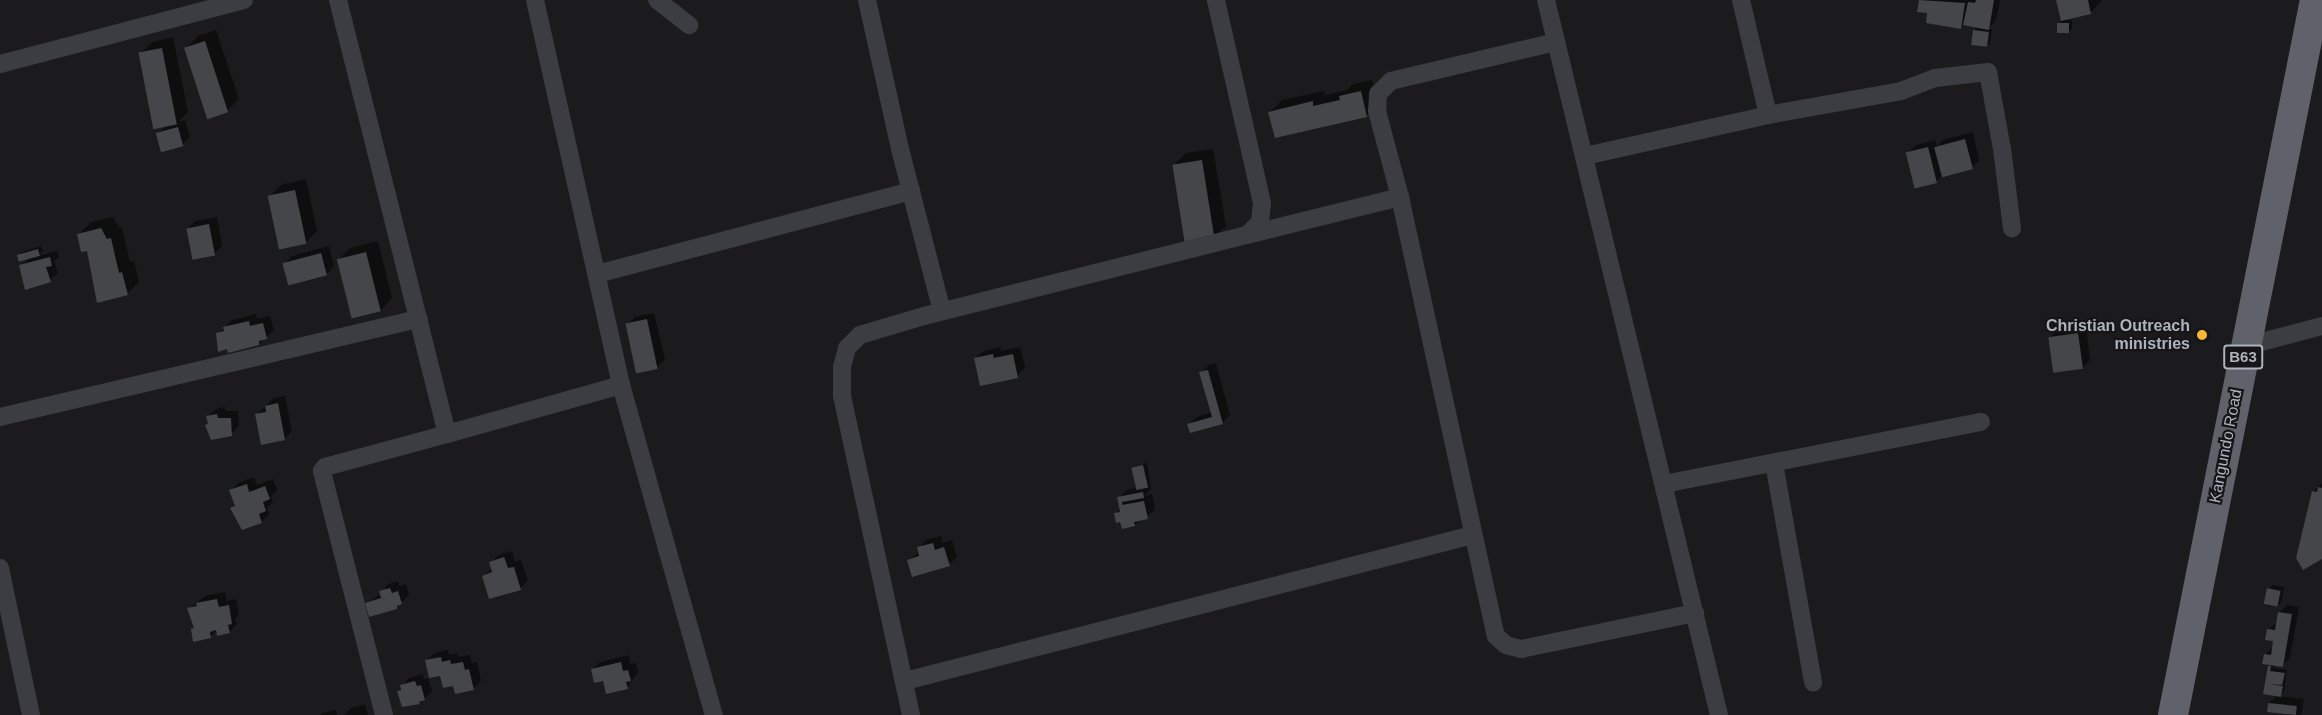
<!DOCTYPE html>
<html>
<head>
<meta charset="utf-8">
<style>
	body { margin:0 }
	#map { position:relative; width:2322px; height:715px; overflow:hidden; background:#1b1b1d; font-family:Arial,sans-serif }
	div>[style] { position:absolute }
	.shadow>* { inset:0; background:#0007 }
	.building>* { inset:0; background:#45464a; transform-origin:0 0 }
	.minor>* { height:18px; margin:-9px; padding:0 9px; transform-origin:9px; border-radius:9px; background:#3b3d42 }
	.trunk>* { height:30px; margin:-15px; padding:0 15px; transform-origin:15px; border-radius:15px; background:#5f626b }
	.dots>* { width:16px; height:16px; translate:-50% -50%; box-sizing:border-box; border:3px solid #161618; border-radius:50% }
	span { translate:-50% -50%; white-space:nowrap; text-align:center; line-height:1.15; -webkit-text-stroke:4.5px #161618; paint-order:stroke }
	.shield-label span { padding:2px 4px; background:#161618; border:2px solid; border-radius:4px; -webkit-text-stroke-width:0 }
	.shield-label { font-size:15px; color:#adb2bd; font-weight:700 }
	.poi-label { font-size:16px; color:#adb2bd; font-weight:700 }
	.right { translate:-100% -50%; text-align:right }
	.street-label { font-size:16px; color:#adb2bd }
</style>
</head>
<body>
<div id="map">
	<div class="shadow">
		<div style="clip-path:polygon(1920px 0,2000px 0,1996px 20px,1988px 29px,1992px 29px,1990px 43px,1986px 46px,1974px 31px,1978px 26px,1964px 24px,1961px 27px,1929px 12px,1919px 10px)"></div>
		<div style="clip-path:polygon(2057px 0,2102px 0,2091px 12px,2063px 20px,2072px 20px,2072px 29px,2068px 33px,2059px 23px,2062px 20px)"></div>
		<div style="clip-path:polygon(216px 30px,239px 99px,227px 111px,186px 48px,198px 36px)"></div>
		<div style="clip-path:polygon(173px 37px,188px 112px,178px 122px,185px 120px,190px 137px,183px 144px,158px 133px,166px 126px,140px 54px,152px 42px)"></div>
		<div style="clip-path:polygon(1372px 80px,1378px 104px,1366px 116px,1270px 112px,1282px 100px,1324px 91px,1325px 95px,1347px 90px,1353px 84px)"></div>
		<div style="clip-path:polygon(1973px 132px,1979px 160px,1972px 168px,1943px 175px,1936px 182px,1908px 153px,1916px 145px,1935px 140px,1937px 146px,1943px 140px)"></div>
		<div style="clip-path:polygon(1213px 149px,1226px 226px,1214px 238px,1174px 165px,1186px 153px)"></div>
		<div style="clip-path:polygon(306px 179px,317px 231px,306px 242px,270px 196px,281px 185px)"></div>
		<div style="clip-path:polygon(113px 217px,119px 228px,122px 227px,130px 262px,134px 261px,139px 282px,127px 294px,79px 234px,91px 222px)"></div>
		<div style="clip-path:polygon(217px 217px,222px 246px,214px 254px,187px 229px,195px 221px)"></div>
		<div style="clip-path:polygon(378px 241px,392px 298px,381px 310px,338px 260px,350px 248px)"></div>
		<div style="clip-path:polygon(41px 246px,43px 251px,38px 256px,57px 251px,59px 257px,54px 261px,58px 273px,50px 280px,21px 266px,30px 257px,19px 255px,22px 252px)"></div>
		<div style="clip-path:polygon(329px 246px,334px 266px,327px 274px,285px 264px,292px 256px)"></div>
		<div style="clip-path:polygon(654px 313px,665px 360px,657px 367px,627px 325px,635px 317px)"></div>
		<div style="clip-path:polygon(256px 314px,257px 319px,270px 316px,274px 330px,259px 344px,218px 334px,232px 320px)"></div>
		<div style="clip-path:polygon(2086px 326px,2090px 360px,2082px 368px,2050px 337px,2058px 330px)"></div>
		<div style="clip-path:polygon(1001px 347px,1001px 351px,1020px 347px,1025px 368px,1017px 376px,976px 358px,984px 351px)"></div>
		<div style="clip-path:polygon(1216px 363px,1230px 415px,1222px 423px,1189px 424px,1197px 417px,1212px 412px,1201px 373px,1209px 365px)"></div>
		<div style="clip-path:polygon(285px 396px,292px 431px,284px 439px,256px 415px,274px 398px)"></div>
		<div style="clip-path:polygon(225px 407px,226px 411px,238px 411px,239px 426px,231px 434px,209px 423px,208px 416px,216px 409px)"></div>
		<div style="clip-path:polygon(1147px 463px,1151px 489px,1144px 496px,1152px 494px,1155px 510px,1134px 525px,1116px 513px,1121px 509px,1119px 498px,1126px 490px,1136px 488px,1132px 468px)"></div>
		<div style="clip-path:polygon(254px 477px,257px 485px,273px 479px,277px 490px,271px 496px,273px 502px,267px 508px,269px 514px,261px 522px,232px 509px,236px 505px,231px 491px,238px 483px)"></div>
		<div style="clip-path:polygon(2322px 483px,2322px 557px,2314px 491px)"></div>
		<div style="clip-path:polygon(941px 536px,943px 543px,952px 540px,957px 557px,949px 564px,908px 560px,920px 552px,919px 548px,926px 540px)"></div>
		<div style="clip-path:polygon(512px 551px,515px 562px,521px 560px,528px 581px,520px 588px,484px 576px,492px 568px,491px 563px,498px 555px)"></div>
		<div style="clip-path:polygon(398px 581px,399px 586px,406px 584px,409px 595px,397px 607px,367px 603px,381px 594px,388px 584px)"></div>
		<div style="clip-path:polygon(2272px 585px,2284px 587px,2282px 601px,2278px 605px,2269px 589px)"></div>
		<div style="clip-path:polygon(225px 592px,227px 601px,236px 599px,239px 615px,235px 619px,237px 624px,229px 632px,217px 630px,210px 637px,195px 627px,189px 609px,205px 596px)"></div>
		<div style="clip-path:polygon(2287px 605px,2299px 607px,2290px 658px,2282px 666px,2274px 664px,2273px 668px,2287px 670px,2284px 692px,2280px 696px,2304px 699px,2301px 715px,2287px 715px,2269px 703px,2278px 695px,2265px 692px,2272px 664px,2266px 654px,2274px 646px,2275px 640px,2269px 630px,2278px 622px,2279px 613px)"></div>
		<div style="clip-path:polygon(448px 650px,449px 655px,457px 653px,458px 657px,470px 655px,472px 663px,477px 662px,481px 681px,473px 689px,454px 684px,427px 660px,435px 653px)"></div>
		<div style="clip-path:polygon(629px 655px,630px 664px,636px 663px,638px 672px,627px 688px,604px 679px,592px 669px,600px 662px)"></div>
		<div style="clip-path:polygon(423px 674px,424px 679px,428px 678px,432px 691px,420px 703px,403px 706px,399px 691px,402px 686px,409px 678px)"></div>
		<div style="clip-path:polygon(365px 705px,368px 715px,344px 715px,351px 708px)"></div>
		<div style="clip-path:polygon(336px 710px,337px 715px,320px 715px,322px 713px)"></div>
	</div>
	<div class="building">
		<div style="clip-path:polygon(1919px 0,1965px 3px,1961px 29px,1926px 23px,1927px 13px,1917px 12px)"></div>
		<div style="clip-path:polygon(1976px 0,1994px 0,1989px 30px,1963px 25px,1968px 2px,1975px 3px)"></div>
		<div style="clip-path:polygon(2056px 0,2088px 0,2091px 14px,2061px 21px)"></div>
		<div style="left:2057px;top:23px;width:12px;height:10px"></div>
		<div style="left:1973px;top:30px;width:16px;height:15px;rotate:7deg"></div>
		<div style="left:205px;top:41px;width:75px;height:22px;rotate:72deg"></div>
		<div style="left:162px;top:48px;width:78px;height:24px;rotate:79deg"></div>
		<div style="clip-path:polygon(1361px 91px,1367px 117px,1275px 138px,1268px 112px,1313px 101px,1313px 106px,1340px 100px,1339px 96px)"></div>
		<div style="left:178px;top:127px;width:20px;height:23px;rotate:75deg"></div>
		<div style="left:1965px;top:139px;width:31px;height:32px;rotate:75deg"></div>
		<div style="left:1928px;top:147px;width:37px;height:23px;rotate:76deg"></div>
		<div style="left:1202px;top:160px;width:81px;height:30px;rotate:81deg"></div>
		<div style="left:295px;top:190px;width:55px;height:28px;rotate:78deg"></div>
		<div style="left:209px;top:224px;width:32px;height:23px;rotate:79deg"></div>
		<div style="clip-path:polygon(101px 228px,107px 239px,111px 238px,119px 273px,122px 272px,128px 295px,97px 303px,87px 251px,81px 252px,77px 234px)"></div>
		<div style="left:38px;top:249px;width:7px;height:22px;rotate:74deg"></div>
		<div style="left:366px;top:252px;width:61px;height:30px;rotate:76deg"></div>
		<div style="left:321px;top:253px;width:23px;height:40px;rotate:75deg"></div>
		<div style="clip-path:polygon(50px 257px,52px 266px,46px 267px,51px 282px,25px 290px,19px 265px)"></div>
		<div style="left:647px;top:319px;width:51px;height:22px;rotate:78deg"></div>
		<div style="clip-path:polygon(249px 321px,250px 326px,263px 323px,267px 339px,259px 341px,259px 345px,228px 353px,227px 349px,218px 352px,216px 333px,224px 331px,223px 327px)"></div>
		<div style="left:2078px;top:333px;width:36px;height:30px;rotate:82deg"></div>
		<div style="clip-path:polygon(993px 354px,994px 358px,1013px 354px,1018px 378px,980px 386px,974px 358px)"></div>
		<div style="clip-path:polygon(1208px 370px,1223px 424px,1190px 433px,1187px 424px,1212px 417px,1199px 372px)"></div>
		<div style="clip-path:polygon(278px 403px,285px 440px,261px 445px,255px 414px,266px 412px,265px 406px)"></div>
		<div style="clip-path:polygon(217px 414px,218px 418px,231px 418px,232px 436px,211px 440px,205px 425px,208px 424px,206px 416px)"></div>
		<div style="left:1143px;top:465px;width:23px;height:12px;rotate:77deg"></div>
		<div style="clip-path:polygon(247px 484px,249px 492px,265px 486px,270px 499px,263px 502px,266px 511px,259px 514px,262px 523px,242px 530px,230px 508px,235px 506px,229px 490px)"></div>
		<div style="clip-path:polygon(2318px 487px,2322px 488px,2322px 559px,2303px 570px,2296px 558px,2312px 491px,2317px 492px)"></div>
		<div style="clip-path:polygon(1143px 492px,1144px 498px,1122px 502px,1122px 505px,1144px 501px,1148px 519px,1134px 522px,1135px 526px,1122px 529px,1120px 522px,1116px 523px,1114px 513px,1120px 512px,1117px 497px)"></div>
		<div style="clip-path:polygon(933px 543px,935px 550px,944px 547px,950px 566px,912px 577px,907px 560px,919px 556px,917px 547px)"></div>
		<div style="clip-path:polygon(504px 557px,508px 568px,514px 567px,521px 590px,489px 599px,482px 576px,492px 572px,489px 562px)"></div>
		<div style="clip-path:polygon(390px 588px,392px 593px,398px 591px,402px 604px,397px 606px,397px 609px,369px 617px,365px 603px,381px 598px,379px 591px)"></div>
		<div style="left:2267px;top:588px;width:14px;height:16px;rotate:12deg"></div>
		<div style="clip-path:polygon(217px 599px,219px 607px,229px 605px,232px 624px,228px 625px,230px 633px,217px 636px,216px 630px,210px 632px,211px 638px,193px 642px,191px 629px,194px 628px,187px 608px,197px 606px,196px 603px)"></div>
		<div style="clip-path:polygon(2278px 612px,2292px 614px,2283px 667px,2262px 664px,2264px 654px,2271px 655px,2273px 641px,2265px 640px,2267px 629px,2275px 630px)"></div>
		<div style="clip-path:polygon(441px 657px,442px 662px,450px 660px,451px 664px,463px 662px,465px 670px,469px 669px,474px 690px,455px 694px,453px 686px,443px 688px,440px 676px,429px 678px,425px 660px)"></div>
		<div style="clip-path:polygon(621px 662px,623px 671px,628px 670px,631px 681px,626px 682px,628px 689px,606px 694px,603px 681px,594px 683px,591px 669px)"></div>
		<div style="clip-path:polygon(2268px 666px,2271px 666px,2270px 671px,2285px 673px,2282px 685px,2268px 684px,2283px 686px,2281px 697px,2263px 694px)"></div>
		<div style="clip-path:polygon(415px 681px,417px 686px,421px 685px,425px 700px,419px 702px,420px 704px,402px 707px,397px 691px,401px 690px,400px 685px)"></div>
		<div style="left:2268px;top:703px;width:29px;height:9px;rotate:6deg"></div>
	</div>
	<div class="minor">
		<div style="left:338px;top:0;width:447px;rotate:75.9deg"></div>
		<div style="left:447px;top:434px;width:181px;rotate:-15.7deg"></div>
		<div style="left:535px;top:0;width:394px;rotate:77.4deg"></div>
		<div style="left:621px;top:385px;width:343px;rotate:74.3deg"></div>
		<div style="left:657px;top:0;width:41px;rotate:38deg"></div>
		<div style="left:867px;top:0;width:153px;rotate:77.5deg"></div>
		<div style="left:900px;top:149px;width:167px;rotate:75.5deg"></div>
		<div style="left:1546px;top:0;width:736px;rotate:76.4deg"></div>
		<div style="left:1741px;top:0;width:118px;rotate:76.8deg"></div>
		<div style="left:1556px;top:42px;width:170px;rotate:166.7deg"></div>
		<div style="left:1391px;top:81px;width:18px;rotate:135deg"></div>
		<div style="left:1378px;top:94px;width:17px;rotate:93deg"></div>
		<div style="left:1377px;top:111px;width:89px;rotate:75deg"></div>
		<div style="left:1400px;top:197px;width:449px;rotate:77.7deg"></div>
		<div style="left:1496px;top:636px;width:13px;rotate:42deg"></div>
		<div style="left:1506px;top:645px;width:16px;rotate:15deg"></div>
		<div style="left:1521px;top:649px;width:178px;rotate:-11.7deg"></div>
		<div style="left:0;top:64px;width:252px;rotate:-14.7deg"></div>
		<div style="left:1585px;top:156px;width:188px;rotate:-12.6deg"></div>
		<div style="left:1768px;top:115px;width:135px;rotate:-10.2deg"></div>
		<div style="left:1901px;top:91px;width:36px;rotate:-21deg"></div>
		<div style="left:1935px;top:78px;width:53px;rotate:-6.5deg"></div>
		<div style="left:1988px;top:72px;width:78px;rotate:79.7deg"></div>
		<div style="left:2002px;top:149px;width:80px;rotate:82.8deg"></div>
		<div style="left:1247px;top:235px;width:158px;rotate:-13.9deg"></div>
		<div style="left:597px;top:274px;width:325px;rotate:-14.8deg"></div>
		<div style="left:2246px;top:346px;width:79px;rotate:-14.7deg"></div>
		<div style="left:0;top:417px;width:430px;rotate:-13.2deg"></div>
		<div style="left:1774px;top:463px;width:223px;rotate:79.9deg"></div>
		<div style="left:1664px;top:484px;width:323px;rotate:-11.1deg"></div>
		<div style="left:0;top:568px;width:150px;rotate:78.1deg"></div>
		<div style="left:905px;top:681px;width:586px;rotate:-14.42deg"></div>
		<div style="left:384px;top:715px;width:252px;rotate:-104.3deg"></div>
		<div style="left:322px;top:471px;width:5px;rotate:-53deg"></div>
		<div style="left:325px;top:467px;width:126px;rotate:-15.1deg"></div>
		<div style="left:911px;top:715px;width:327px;rotate:-102.2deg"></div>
		<div style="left:842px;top:395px;width:28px;rotate:-90deg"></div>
		<div style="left:842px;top:367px;width:20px;rotate:-75deg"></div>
		<div style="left:847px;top:348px;width:18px;rotate:-45deg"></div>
		<div style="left:860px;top:335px;width:67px;rotate:-16.5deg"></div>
		<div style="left:924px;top:316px;width:333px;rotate:-14.1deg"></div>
		<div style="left:1247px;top:235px;width:18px;rotate:-45deg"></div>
		<div style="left:1260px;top:222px;width:19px;rotate:-84deg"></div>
		<div style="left:1262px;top:203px;width:208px;rotate:-102.8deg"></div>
	</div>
	<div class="trunk">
		<div style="left:2173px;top:715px;width:729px;rotate:-78.77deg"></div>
	</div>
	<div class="dots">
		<div style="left:2202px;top:335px;background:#f9b537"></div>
	</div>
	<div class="shield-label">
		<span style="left:2243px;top:357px">B63</span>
	</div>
	<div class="poi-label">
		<span class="right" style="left:2190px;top:335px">Christian Outreach<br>ministries</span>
	</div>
	<div class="street-label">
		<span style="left:2226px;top:446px;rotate:-79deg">Kangundo Road</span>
	</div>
</div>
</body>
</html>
